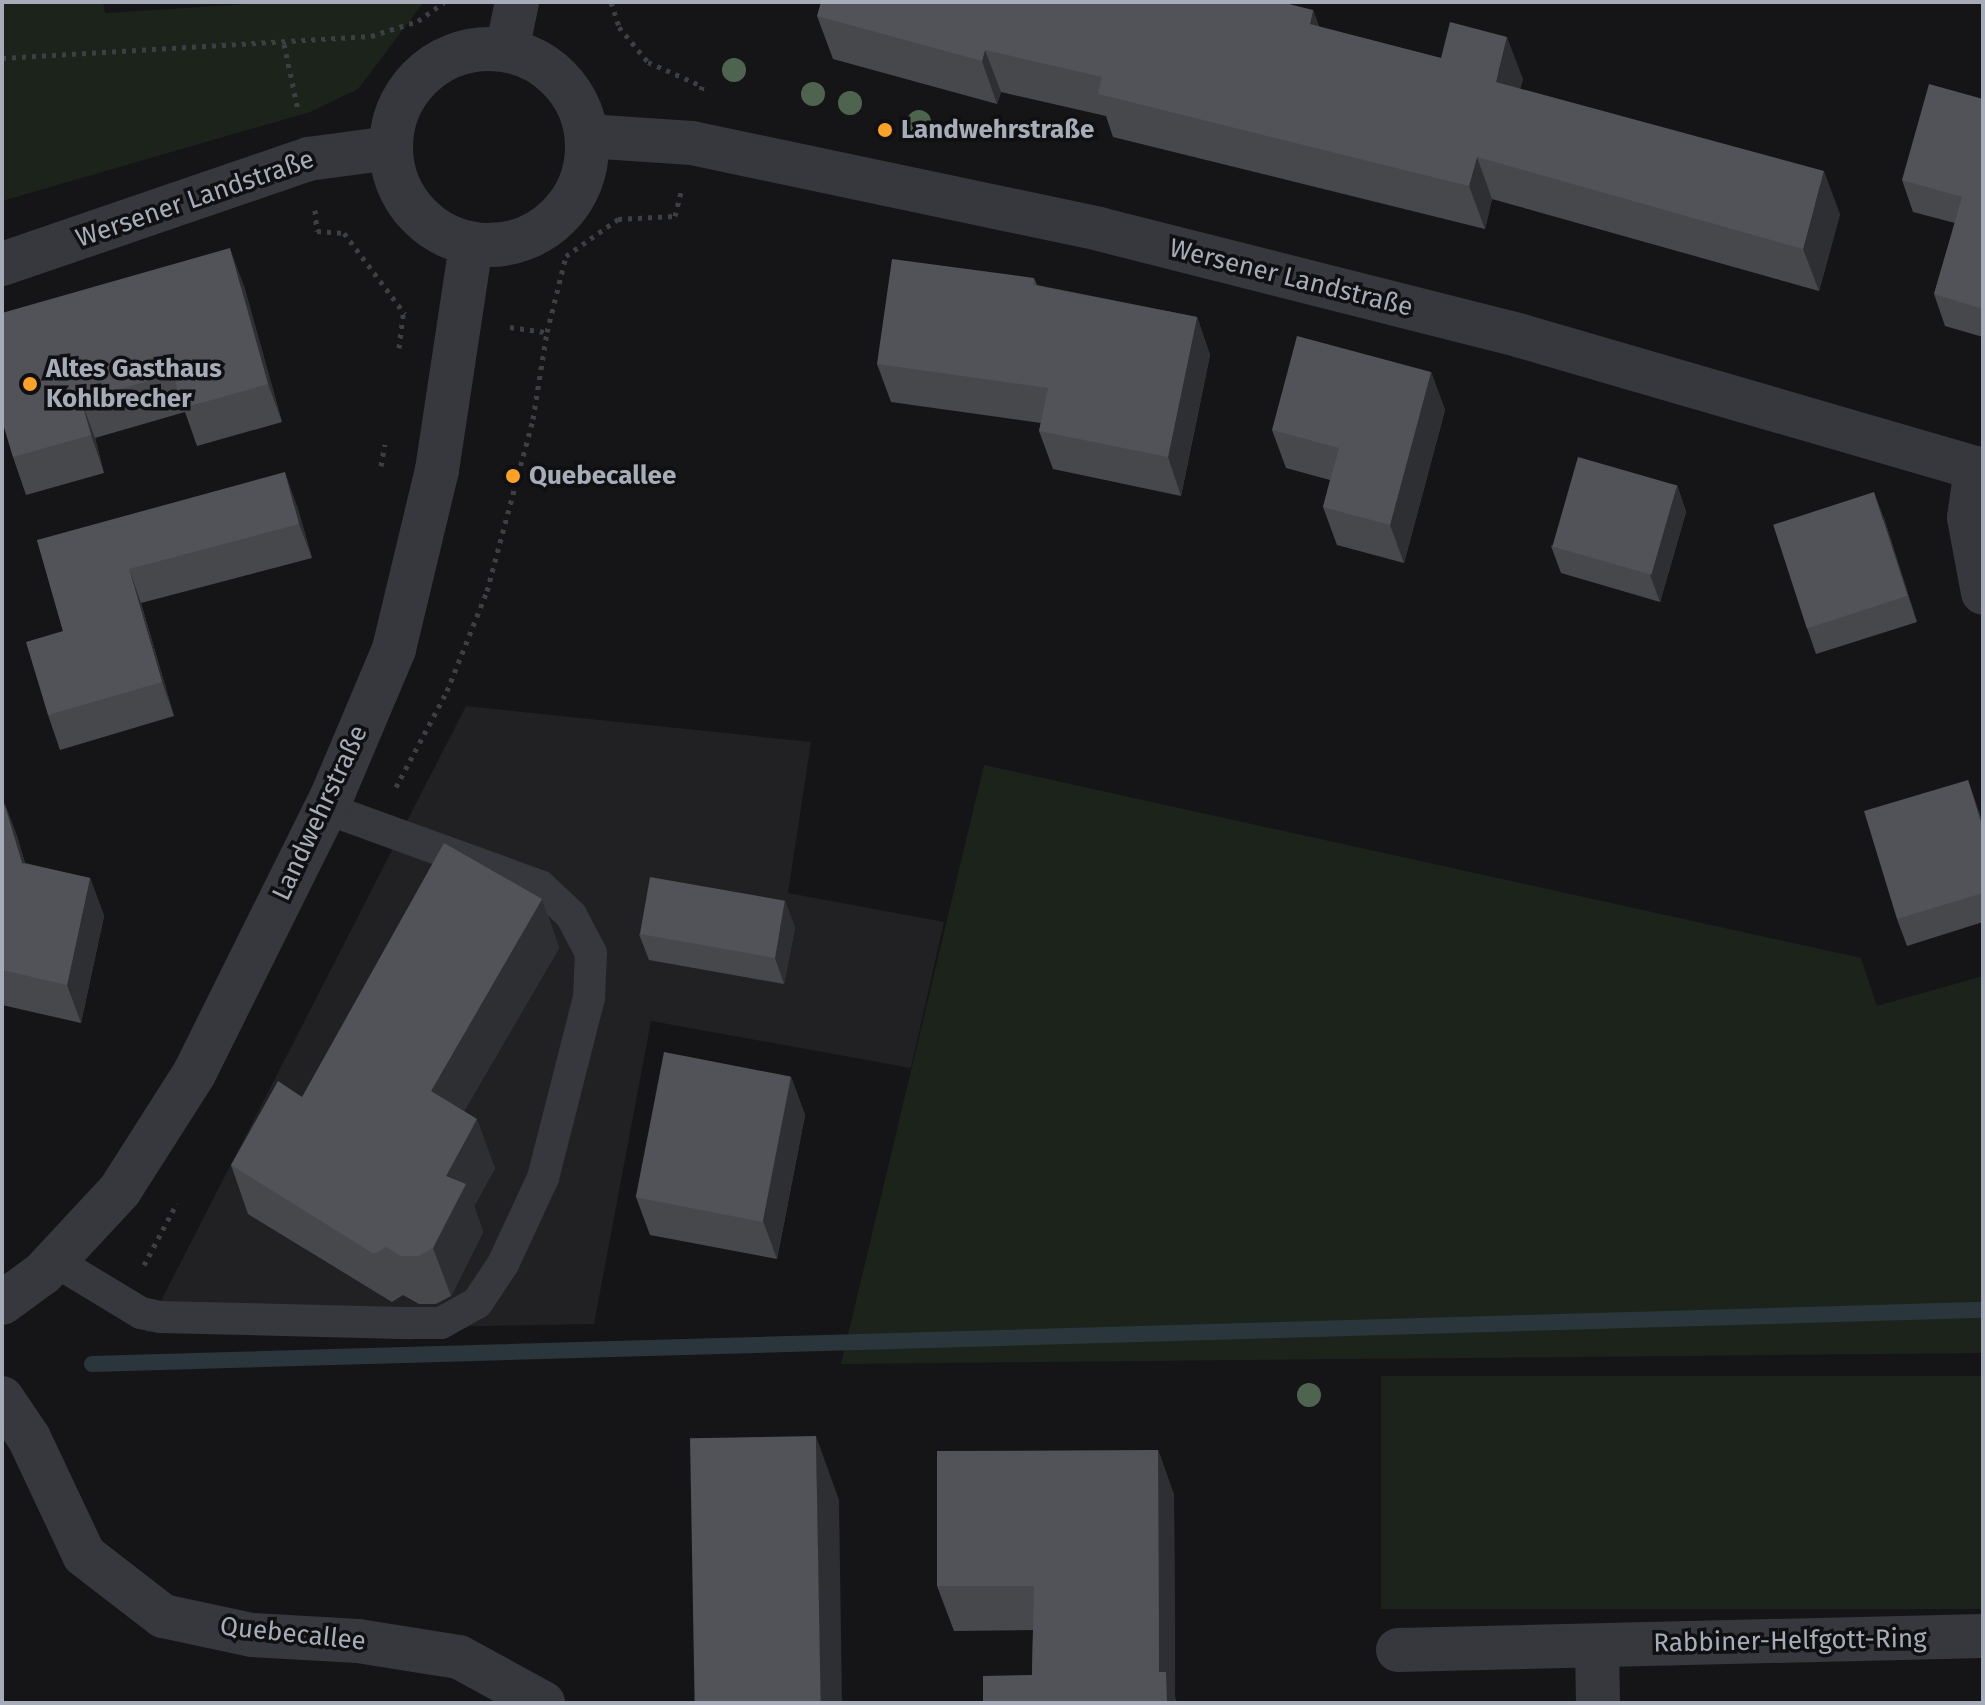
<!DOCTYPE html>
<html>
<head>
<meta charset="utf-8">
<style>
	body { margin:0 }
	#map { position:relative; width:1985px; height:1705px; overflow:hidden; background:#151517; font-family:"Fira Sans",sans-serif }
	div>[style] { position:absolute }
	.built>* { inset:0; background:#212124 }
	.green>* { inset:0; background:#1b231b; transform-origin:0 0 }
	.stream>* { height:16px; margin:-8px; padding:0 8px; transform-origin:8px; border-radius:8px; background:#2a363c }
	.path>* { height:5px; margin-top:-2.5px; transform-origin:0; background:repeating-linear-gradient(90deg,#3c3f44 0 4px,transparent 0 10px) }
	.service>* { height:32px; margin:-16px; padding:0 16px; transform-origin:16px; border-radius:16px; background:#36383d }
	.minor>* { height:44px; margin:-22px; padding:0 22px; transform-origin:22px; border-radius:22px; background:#36383d }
	.tertiary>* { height:44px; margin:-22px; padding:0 22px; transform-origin:22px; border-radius:22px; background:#36383d }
	.tertiary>.ring { margin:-22px; padding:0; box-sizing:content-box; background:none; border:44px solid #36383d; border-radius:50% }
	.trees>* { width:24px; height:24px; margin:-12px; border-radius:50%; background:#4e644f }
	.wall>* { inset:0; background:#46484c }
	.shaded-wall>* { inset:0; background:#2e2f32 }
	.building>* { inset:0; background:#515358; transform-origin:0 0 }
	.dots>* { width:22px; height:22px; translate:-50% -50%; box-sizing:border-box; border:4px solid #101012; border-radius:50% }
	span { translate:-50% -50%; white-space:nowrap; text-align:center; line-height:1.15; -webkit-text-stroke:7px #101012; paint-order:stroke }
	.poi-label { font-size:26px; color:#a6adb8; font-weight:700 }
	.left { translate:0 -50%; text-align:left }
	.street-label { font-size:26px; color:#a6adb8 }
	.frame { position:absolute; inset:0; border:4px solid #a6adb8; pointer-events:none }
</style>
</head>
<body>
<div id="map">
	<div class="built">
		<div style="clip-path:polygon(466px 706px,811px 742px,788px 893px,944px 922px,911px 1068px,651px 1021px,594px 1324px,145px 1332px)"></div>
	</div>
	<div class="green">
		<div style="clip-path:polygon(2px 2px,103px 2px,105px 13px,282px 2px,424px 2px,358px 89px,310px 112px,2px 201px)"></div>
		<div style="clip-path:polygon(984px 765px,1861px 958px,1877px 1006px,1983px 976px,1983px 1353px,841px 1364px)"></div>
		<div style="left:1381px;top:1376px;width:602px;height:233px"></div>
	</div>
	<div class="stream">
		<div style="left:92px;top:1364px;width:1892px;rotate:-1.64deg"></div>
	</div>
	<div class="path">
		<div style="left:611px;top:2px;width:26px;rotate:72deg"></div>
		<div style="left:619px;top:27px;width:45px;rotate:50.4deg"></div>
		<div style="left:648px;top:62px;width:59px;rotate:24deg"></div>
		<div style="left:702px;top:86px;width:6px;rotate:99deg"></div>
		<div style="left:284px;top:44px;width:67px;rotate:78deg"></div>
		<div style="left:2px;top:58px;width:370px;rotate:-3.4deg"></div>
		<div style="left:371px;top:36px;width:49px;rotate:-17.7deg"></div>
		<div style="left:418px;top:21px;width:32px;rotate:-36deg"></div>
		<div style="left:315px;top:210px;width:21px;rotate:85deg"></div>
		<div style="left:317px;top:231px;width:27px;rotate:4deg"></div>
		<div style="left:344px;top:233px;width:101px;rotate:53deg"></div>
		<div style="left:510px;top:327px;width:37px;rotate:8deg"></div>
		<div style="left:547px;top:332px;width:78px;rotate:-76deg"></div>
		<div style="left:566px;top:256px;width:64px;rotate:-35.4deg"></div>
		<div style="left:618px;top:219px;width:57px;rotate:-3deg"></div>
		<div style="left:675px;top:216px;width:25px;rotate:-76deg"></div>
		<div style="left:399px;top:348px;width:34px;rotate:-83deg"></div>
		<div style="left:381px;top:466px;width:22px;rotate:-80deg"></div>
		<div style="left:396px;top:787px;width:109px;rotate:-62deg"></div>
		<div style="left:447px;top:691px;width:108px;rotate:-68.2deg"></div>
		<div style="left:487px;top:591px;width:178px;rotate:-75deg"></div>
		<div style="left:533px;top:419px;width:88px;rotate:-80.9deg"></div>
		<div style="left:144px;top:1265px;width:70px;rotate:-62deg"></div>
	</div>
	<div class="service">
		<div style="left:55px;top:1261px;width:100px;rotate:31.2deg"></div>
		<div style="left:141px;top:1313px;width:19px;rotate:12deg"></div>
		<div style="left:160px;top:1317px;width:251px;rotate:1.4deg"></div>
		<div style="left:411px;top:1323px;width:30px"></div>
		<div style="left:441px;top:1323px;width:41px;rotate:-29.1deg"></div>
		<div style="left:477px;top:1303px;width:47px;rotate:-56.3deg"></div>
		<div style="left:503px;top:1264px;width:95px;rotate:-65.1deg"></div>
		<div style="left:543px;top:1178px;width:186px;rotate:-75.7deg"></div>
		<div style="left:589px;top:998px;width:45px;rotate:-87.5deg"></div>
		<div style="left:591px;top:953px;width:43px;rotate:-117.8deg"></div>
		<div style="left:571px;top:915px;width:42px;rotate:-136.9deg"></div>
		<div style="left:540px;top:886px;width:229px;rotate:-160.1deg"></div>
	</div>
	<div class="minor">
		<div style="left:587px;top:136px;width:105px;rotate:3.8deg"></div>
		<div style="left:692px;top:143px;width:416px;rotate:11.9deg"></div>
		<div style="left:1099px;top:229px;width:435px;rotate:14.2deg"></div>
		<div style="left:1521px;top:336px;width:481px;rotate:16.2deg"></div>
		<div style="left:1976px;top:468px;width:50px;rotate:98deg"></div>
		<div style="left:1969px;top:518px;width:76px;rotate:79.4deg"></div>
		<div style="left:2px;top:1398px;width:48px;rotate:56deg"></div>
		<div style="left:29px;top:1438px;width:129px;rotate:64.8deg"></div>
		<div style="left:84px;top:1555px;width:100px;rotate:37.7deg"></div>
		<div style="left:163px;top:1616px;width:91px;rotate:12.1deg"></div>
		<div style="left:252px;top:1635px;width:106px;rotate:3.2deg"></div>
		<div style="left:358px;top:1641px;width:102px;rotate:9deg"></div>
		<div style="left:459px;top:1657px;width:96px;rotate:28.7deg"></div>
		<div style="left:1597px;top:1646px;width:57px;rotate:89deg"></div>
		<div style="left:1398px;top:1650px;width:585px;rotate:-1.37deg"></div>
	</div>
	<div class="tertiary">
		<div class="ring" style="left:391px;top:49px;width:152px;height:152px"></div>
		<div style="left:507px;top:50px;width:49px;rotate:-78.2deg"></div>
		<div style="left:2px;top:264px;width:324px;rotate:-18.9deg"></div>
		<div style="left:308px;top:159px;width:83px;rotate:-7.6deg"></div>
		<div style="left:2px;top:1303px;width:51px;rotate:-36.2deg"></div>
		<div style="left:43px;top:1273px;width:113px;rotate:-47.1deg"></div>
		<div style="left:120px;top:1190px;width:138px;rotate:-57.5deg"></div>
		<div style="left:194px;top:1074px;width:310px;rotate:-63.6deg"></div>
		<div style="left:332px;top:796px;width:160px;rotate:-67.1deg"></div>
		<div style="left:394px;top:649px;width:184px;rotate:-76.5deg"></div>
		<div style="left:437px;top:470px;width:229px;rotate:-81.4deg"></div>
	</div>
	<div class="trees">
		<div style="left:734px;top:70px"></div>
		<div style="left:813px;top:94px"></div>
		<div style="left:850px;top:103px"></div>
		<div style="left:919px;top:122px"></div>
		<div style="left:1309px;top:1395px"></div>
	</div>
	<div class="wall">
		<div style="clip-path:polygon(1313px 10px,1319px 27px,1523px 79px,1520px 89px,1840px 214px,1819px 291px,1492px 199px,1485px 229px,1113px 137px,1106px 116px,1001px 92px,997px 104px,833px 59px,817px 16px)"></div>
		<div style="clip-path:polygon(1983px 99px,1983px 337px,1945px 326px,1934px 294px,1955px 223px,1913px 212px,1902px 180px)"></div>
		<div style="clip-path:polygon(1034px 278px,1037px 285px,1197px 317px,1210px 355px,1181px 496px,1053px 469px,1039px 431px,1041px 423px,891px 402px,877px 364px)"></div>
		<div style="clip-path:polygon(244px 286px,282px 422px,197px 446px,185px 412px,95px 438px,104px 473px,26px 495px,13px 457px,2px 420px)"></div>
		<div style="clip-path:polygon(1431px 372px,1445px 410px,1404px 563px,1337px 545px,1323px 507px,1330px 480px,1286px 468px,1272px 430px)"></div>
		<div style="clip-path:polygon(1677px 485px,1686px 512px,1660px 602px,1561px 573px,1551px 546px)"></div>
		<div style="clip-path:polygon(297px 506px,312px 558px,141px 603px,174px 716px,60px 750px,48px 715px,63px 631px,37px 540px)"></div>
		<div style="clip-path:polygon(1884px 518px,1917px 622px,1816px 654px,1807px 628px)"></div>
		<div style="clip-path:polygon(1968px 780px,1983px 824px,1983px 922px,1907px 946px,1897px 919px)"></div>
		<div style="clip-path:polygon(2px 798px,17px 836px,25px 863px,90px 878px,104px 916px,81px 1023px,2px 1005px)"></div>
		<div style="clip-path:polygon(542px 899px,559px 948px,464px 1111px,495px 1168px,474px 1206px,483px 1232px,451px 1296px,436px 1304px,419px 1304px,403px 1295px,392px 1302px,248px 1214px,231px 1165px)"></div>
		<div style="clip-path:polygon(795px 927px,784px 984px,649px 960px,639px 934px)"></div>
		<div style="clip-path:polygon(791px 1077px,805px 1115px,777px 1259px,650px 1235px,636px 1197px)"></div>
		<div style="clip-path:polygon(1158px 1450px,1174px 1495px,1175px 1696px,1032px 1675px,1033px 1630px,954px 1631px,937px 1586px)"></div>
	</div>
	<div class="shaded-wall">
		<div style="clip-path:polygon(1313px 10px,1329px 53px,1310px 24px)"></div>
		<div style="clip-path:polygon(1507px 37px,1523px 79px,1511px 124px,1496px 82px)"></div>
		<div style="clip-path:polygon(985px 50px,1001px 92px,997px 104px,982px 61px)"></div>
		<div style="clip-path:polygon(1477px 157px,1492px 199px,1485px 229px,1469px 186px)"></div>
		<div style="clip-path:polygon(1824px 171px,1840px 214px,1819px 291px,1803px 249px)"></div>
		<div style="clip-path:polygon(230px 248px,244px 286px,282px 422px,268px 384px)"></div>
		<div style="clip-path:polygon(1197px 317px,1210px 355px,1181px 496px,1168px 457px)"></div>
		<div style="clip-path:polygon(1431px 372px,1445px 410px,1404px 563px,1390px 525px)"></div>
		<div style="clip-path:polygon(81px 400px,95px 438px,104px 473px,91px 435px)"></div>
		<div style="clip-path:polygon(285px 472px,297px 506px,312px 558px,299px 524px)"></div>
		<div style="clip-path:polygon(1677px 485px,1686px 512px,1660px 602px,1650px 575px)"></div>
		<div style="clip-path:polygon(1874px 492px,1884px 518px,1917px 622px,1908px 596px)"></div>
		<div style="clip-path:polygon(129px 569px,141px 603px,174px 716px,162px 682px)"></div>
		<div style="clip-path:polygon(1968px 780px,1983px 824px,1983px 829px)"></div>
		<div style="clip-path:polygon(3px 798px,17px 836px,36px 901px,22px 863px)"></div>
		<div style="clip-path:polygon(90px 878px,104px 916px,81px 1023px,67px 985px)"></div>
		<div style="clip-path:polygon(542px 899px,559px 948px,448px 1139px,431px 1091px)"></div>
		<div style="clip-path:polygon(785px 900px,795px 927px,784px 984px,775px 958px)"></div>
		<div style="clip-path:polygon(791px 1077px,805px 1115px,777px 1259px,763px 1221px)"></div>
		<div style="clip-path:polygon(477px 1119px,495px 1168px,474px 1206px,483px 1232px,451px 1296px,433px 1248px,446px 1176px)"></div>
		<div style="clip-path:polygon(816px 1436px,839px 1500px,842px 1703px,820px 1703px)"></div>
		<div style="clip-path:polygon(1158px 1450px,1174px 1495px,1175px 1696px,1177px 1703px,1167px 1703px,1159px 1672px)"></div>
	</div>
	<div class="building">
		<div style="clip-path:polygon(821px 2px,1281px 2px,1313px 10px,1310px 24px,1441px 58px,1450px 22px,1507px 37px,1496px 82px,1824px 171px,1803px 249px,1477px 157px,1469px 186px,1098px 94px,1102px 77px,985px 50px,982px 61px,817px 16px)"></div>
		<div style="clip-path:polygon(1929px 84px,1983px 99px,1983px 179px,1981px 185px,1983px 186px,1983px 309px,1934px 294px,1962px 197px,1902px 180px)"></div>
		<div style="clip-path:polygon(230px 248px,268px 384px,183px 408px,173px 374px,81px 400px,91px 435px,13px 457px,2px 420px,2px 313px)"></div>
		<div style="clip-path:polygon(892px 259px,1034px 278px,1033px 285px,1197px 317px,1168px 457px,1039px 431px,1048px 388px,877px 364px)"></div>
		<div style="clip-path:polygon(1297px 336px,1431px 372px,1390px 525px,1323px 507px,1339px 448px,1272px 430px)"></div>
		<div style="left:1578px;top:457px;width:103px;height:93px;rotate:16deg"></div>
		<div style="clip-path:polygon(285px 472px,299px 524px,129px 569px,162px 682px,48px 715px,26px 642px,63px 631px,37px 540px)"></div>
		<div style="left:1874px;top:492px;width:109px;height:106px;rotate:72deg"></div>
		<div style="clip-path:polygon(1968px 780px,1983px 829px,1983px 893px,1897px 919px,1864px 811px)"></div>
		<div style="clip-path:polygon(2px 798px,22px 863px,90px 878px,67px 985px,2px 970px)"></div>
		<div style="clip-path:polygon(444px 843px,542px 899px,431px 1091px,477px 1119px,446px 1176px,466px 1184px,433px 1248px,419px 1256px,401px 1256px,386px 1247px,374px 1254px,231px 1165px,278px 1081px,302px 1097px)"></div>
		<div style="left:650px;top:877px;width:137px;height:58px;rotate:10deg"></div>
		<div style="left:664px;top:1052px;width:129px;height:148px;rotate:11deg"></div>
		<div style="left:816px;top:1436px;width:267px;height:126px;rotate:89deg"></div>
		<div style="clip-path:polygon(1158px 1450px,1159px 1672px,1166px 1672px,1167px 1703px,983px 1703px,983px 1676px,1032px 1675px,1034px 1586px,937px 1586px,937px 1451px)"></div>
	</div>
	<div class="dots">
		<div style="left:885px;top:130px;background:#fda227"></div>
		<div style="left:30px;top:384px;background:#fda227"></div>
		<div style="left:513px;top:476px;background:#fda227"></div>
	</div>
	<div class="poi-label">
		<span class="left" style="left:901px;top:130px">Landwehrstraße</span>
		<span class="left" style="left:46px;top:384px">Altes Gasthaus<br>Kohlbrecher</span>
		<span class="left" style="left:529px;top:476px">Quebecallee</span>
	</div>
	<div class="street-label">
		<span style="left:195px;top:199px;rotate:-19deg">Wersener Landstraße</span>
		<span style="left:1291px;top:278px;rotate:14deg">Wersener Landstraße</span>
		<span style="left:320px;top:813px;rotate:-65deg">Landwehrstraße</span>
		<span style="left:293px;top:1634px;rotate:6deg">Quebecallee</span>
		<span style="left:1790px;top:1641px;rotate:-1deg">Rabbiner-Helfgott-Ring</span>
	</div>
	<div class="frame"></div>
</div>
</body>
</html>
